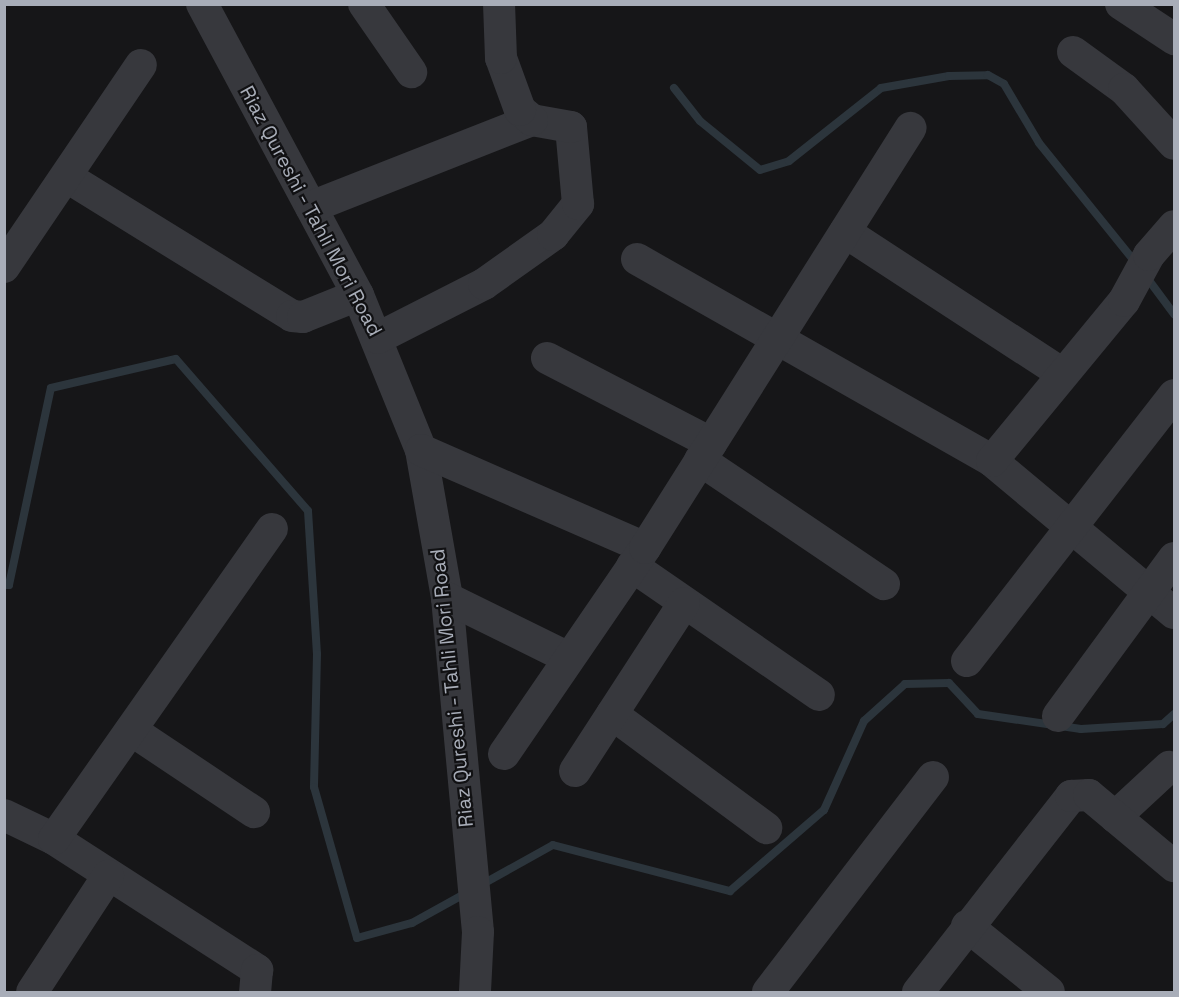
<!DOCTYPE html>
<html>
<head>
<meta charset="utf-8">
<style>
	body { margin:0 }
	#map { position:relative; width:1179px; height:997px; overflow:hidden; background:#161618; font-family:"Space Grotesk",sans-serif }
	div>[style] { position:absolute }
	.stream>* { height:8px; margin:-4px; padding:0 4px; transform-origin:4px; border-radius:4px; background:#2c353c }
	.minor>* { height:32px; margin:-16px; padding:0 16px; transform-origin:16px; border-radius:16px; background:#37383d }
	span { translate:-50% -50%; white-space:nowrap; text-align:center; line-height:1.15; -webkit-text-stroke:4.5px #111113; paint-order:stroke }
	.street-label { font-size:20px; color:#a8adb8 }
	.frame { position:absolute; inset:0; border:6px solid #a8adb8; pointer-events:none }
</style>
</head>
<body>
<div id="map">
	<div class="stream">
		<div style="left:674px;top:88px;width:42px;rotate:51.8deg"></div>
		<div style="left:700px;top:121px;width:77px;rotate:39.2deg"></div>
		<div style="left:760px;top:170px;width:30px;rotate:-17deg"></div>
		<div style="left:789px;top:161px;width:117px;rotate:-38.4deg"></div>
		<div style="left:881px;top:88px;width:69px;rotate:-10deg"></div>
		<div style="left:949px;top:76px;width:39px;rotate:-1deg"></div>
		<div style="left:988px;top:75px;width:18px;rotate:29deg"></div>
		<div style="left:1004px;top:84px;width:69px;rotate:59.3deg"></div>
		<div style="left:1039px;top:143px;width:154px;rotate:51.1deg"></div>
		<div style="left:1145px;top:275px;width:49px;rotate:53.4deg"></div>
		<div style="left:4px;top:585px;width:5px"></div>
		<div style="left:9px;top:585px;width:201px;rotate:-78deg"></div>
		<div style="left:51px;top:388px;width:128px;rotate:-13.1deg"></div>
		<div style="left:176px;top:359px;width:201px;rotate:49deg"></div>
		<div style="left:308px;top:511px;width:143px;rotate:86.4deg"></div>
		<div style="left:317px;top:654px;width:133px;rotate:91.3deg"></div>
		<div style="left:314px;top:787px;width:157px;rotate:74.1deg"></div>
		<div style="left:357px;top:938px;width:57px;rotate:-15.3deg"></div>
		<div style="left:412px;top:923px;width:64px;rotate:-29deg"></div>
		<div style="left:481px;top:885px;width:82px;rotate:-29.1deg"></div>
		<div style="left:553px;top:845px;width:183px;rotate:14.6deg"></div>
		<div style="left:730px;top:891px;width:124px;rotate:-40.8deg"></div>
		<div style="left:824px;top:810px;width:98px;rotate:-65.8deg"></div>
		<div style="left:864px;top:721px;width:55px;rotate:-42.1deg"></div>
		<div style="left:905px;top:684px;width:44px;rotate:-1.3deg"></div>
		<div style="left:949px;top:683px;width:42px;rotate:46.9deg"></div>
		<div style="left:978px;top:714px;width:104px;rotate:8.3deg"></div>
		<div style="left:1081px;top:729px;width:82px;rotate:-3.5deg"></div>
		<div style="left:1163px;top:724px;width:15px;rotate:-42deg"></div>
	</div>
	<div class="minor">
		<div style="left:202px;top:4px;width:330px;rotate:61.8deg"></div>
		<div style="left:358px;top:295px;width:167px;rotate:67.9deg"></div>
		<div style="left:421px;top:450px;width:150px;rotate:80deg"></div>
		<div style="left:447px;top:598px;width:335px;rotate:84.7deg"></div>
		<div style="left:478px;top:932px;width:60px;rotate:92.9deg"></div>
		<div style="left:364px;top:4px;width:83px;rotate:55.3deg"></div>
		<div style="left:1121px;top:4px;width:64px;rotate:33.4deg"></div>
		<div style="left:1073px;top:52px;width:63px;rotate:36deg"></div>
		<div style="left:1124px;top:89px;width:74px;rotate:47.7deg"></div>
		<div style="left:67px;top:177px;width:264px;rotate:31.7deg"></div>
		<div style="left:292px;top:316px;width:11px;rotate:5deg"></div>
		<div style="left:303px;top:317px;width:59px;rotate:-21.8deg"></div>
		<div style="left:311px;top:207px;width:238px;rotate:-21.5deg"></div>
		<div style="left:845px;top:232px;width:258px;rotate:33.1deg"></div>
		<div style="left:637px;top:259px;width:408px;rotate:29.6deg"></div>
		<div style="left:992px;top:461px;width:237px;rotate:39.9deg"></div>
		<div style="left:4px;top:267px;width:244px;rotate:-55.9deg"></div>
		<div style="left:378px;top:338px;width:119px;rotate:-27deg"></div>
		<div style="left:484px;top:284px;width:85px;rotate:-35.4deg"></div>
		<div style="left:553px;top:235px;width:40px;rotate:-51deg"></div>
		<div style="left:578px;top:204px;width:77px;rotate:-95.2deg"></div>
		<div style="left:571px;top:127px;width:40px;rotate:-170deg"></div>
		<div style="left:532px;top:120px;width:16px;rotate:-140deg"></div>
		<div style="left:520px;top:110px;width:55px;rotate:-110.1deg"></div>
		<div style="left:501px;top:58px;width:54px;rotate:-92.1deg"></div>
		<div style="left:547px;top:358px;width:185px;rotate:27.4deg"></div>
		<div style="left:421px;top:450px;width:244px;rotate:23.6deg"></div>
		<div style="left:700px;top:460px;width:222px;rotate:34deg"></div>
		<div style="left:992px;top:461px;width:207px;rotate:-50.5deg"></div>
		<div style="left:1124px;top:301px;width:52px;rotate:-61.5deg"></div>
		<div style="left:1149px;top:255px;width:38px;rotate:-49deg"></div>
		<div style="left:632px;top:566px;width:227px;rotate:34.6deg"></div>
		<div style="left:447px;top:598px;width:136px;rotate:26.2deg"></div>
		<div style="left:967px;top:661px;width:337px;rotate:-52.1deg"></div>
		<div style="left:612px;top:714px;width:192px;rotate:36.5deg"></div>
		<div style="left:1058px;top:716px;width:196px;rotate:-53.7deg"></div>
		<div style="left:131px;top:730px;width:148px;rotate:33.7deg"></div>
		<div style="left:504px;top:754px;width:250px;rotate:-55.6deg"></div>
		<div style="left:645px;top:548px;width:497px;rotate:-57.7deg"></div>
		<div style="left:575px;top:771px;width:200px;rotate:-57deg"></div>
		<div style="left:4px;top:815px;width:55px;rotate:25.6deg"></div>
		<div style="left:54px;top:839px;width:242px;rotate:32.8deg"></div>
		<div style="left:257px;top:970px;width:22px;rotate:95deg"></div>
		<div style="left:1115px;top:817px;width:74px;rotate:-42.8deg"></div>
		<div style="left:54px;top:839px;width:379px;rotate:-54.9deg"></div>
		<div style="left:967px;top:926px;width:105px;rotate:38.8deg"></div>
		<div style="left:32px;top:992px;width:139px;rotate:-56.8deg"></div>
		<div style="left:768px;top:992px;width:271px;rotate:-52.5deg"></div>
		<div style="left:918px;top:992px;width:249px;rotate:-52deg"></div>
		<div style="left:1071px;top:796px;width:18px;rotate:-3deg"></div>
		<div style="left:1089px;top:795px;width:111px;rotate:39.9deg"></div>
	</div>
	<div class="street-label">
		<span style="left:311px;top:211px;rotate:62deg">Riaz Qureshi - Tahli Mori Road</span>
		<span style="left:452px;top:688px;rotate:-96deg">Riaz Qureshi - Tahli Mori Road</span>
	</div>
	<div class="frame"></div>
</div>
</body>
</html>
